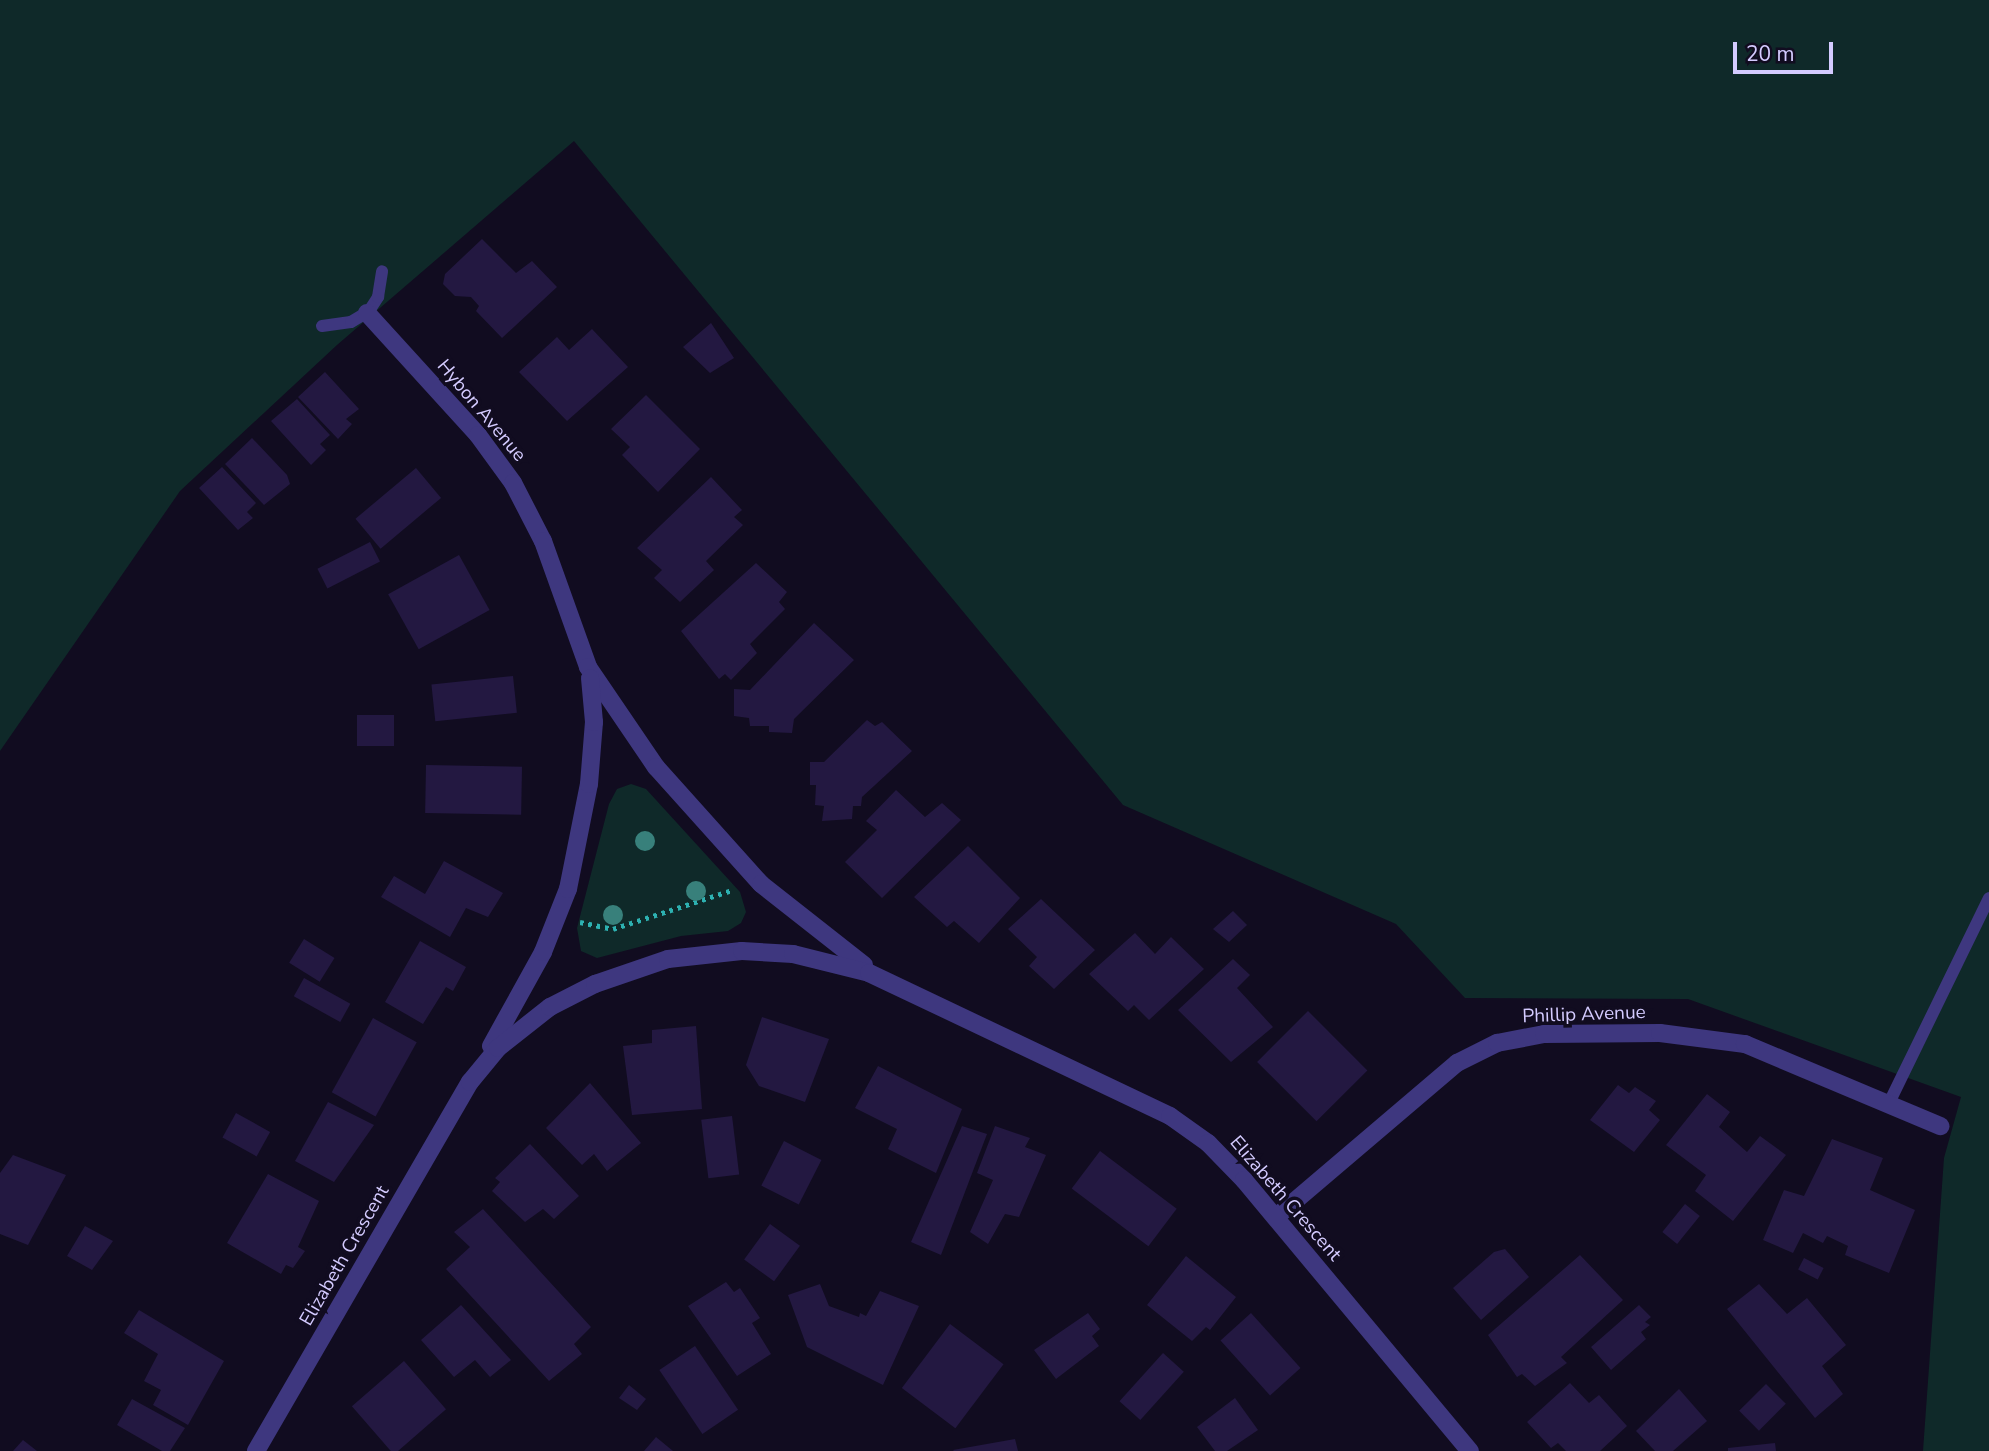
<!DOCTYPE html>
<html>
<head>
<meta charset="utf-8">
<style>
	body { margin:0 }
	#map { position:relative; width:1989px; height:1451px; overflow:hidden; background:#110c20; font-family:"Nunito Sans",sans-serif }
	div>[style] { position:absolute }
	.green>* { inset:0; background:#0f2929 }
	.building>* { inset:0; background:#231841; transform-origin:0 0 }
	.path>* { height:4.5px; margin-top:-2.25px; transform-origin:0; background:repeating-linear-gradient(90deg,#2db1b1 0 3.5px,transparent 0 8.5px) }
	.lane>* { height:12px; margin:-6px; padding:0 6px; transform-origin:6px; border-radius:6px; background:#3e377f }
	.street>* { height:18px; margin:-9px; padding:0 9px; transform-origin:9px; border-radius:9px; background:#3e377f }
	.trees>* { width:20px; height:20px; margin:-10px; border-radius:50%; background:#38807b }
	span { translate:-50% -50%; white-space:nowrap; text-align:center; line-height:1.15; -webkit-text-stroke:7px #110c20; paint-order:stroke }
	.street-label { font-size:19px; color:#d4cbff }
	.scale { position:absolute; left:1733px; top:42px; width:100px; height:32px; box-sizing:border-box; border:4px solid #d4cbff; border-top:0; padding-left:9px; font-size:21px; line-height:24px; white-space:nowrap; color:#d4cbff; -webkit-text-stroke:5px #110c20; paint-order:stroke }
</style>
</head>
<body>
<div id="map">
	<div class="green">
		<div style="clip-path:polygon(0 0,1989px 0,1989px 1451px,1923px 1451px,1944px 1158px,1961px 1097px,1688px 999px,1465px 998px,1396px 924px,1123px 805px,574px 141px,337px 345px,180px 491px,0 751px)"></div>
		<div style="clip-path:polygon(631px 784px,646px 789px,740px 892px,746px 912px,741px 923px,728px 931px,681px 936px,597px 958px,581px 951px,577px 928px,609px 804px,617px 789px)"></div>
	</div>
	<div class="building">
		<div style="clip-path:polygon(482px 239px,516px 273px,532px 261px,557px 287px,502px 338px,476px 311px,479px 306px,471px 297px,455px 296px,443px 284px,445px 274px)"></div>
		<div style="clip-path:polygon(711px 323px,734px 358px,710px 373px,683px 347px)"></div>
		<div style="clip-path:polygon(592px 329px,628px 367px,567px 421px,519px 372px,557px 337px,569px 350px)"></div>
		<div style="clip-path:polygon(325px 372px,359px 409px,346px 419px,352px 424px,338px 439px,298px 397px)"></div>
		<div style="clip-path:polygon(646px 395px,700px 449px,658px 492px,622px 455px,630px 447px,611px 429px)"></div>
		<div style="clip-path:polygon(297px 399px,330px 435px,320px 444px,326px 450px,311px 465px,271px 421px)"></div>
		<div style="clip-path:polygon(252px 438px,287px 475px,290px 484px,264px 505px,225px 464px)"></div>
		<div style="clip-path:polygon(222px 467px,256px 503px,247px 512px,253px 518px,238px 530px,199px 488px)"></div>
		<div style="left:416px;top:468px;width:39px;height:79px;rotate:50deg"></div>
		<div style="clip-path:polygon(711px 477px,742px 510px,734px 517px,743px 525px,706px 561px,714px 570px,680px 602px,654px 578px,662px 570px,637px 548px)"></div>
		<div style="left:370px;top:542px;width:22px;height:59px;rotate:63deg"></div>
		<div style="left:459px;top:555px;width:63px;height:81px;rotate:61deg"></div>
		<div style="clip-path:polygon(756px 563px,787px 592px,779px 602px,785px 609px,750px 644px,757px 653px,731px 680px,725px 674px,719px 679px,681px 631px)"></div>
		<div style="clip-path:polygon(814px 623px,854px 660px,794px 719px,792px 733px,769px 732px,769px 726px,750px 726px,749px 718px,734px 716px,734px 689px,750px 690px)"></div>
		<div style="left:513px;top:676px;width:37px;height:82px;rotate:84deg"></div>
		<div style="left:357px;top:715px;width:37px;height:31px"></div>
		<div style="clip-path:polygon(867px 720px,875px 726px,882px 722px,912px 751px,862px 797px,861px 806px,853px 806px,852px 819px,822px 821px,824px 806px,815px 805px,816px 785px,810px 785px,810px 762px,824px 762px)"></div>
		<div style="left:426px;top:765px;width:96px;height:48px;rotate:1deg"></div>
		<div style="clip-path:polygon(896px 790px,925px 817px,942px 803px,961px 820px,882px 898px,845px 862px,877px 830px,866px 821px)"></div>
		<div style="clip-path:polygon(968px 846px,1020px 898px,979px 943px,954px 921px,947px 927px,914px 897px)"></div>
		<div style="clip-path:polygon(444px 861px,503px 893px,488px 917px,466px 908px,450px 937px,381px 897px,394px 876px,425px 894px)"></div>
		<div style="clip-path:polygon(1041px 899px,1095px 950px,1054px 989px,1029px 966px,1037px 957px,1008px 929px)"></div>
		<div style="clip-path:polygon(1233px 911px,1247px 925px,1229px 942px,1213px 929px)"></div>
		<div style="clip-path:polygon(1135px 933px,1155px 954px,1171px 937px,1204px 969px,1149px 1020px,1134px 1005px,1128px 1011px,1089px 974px)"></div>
		<div style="left:304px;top:939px;width:36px;height:28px;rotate:32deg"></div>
		<div style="clip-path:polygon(420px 941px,466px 967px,453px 991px,446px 987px,423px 1024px,385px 1002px)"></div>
		<div style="clip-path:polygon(1233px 959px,1250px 975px,1237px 988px,1273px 1027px,1231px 1062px,1178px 1010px)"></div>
		<div style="left:304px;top:978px;width:53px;height:21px;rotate:29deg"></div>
		<div style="left:1308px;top:1011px;width:84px;height:72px;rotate:45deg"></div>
		<div style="clip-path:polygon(762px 1017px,829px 1039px,805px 1102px,759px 1086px,746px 1065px)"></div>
		<div style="left:373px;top:1018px;width:50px;height:85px;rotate:29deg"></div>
		<div style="clip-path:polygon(696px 1026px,702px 1109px,632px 1115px,623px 1046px,652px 1043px,652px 1030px)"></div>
		<div style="clip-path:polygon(878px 1066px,962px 1109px,936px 1173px,888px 1149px,897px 1129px,855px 1108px)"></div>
		<div style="clip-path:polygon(590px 1083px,641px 1143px,607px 1171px,594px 1154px,582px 1165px,546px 1128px)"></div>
		<div style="clip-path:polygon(1618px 1085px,1629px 1093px,1635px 1087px,1656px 1101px,1649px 1110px,1660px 1120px,1634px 1152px,1590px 1120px)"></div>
		<div style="clip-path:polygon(1707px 1094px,1730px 1112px,1719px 1127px,1747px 1152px,1760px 1136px,1786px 1155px,1733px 1221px,1695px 1191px,1706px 1175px,1666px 1145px)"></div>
		<div style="clip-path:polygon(328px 1102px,374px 1125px,334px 1182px,295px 1161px)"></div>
		<div style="left:236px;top:1113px;width:39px;height:28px;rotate:29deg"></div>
		<div style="left:732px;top:1116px;width:59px;height:31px;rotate:83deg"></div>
		<div style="clip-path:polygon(962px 1126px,987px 1134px,941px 1255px,911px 1242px)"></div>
		<div style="clip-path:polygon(995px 1126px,1030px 1138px,1025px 1147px,1046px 1155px,1019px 1217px,1005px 1214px,988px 1244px,970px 1232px,993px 1180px,977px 1173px)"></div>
		<div style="clip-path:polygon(1832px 1139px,1883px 1158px,1870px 1190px,1915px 1210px,1889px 1273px,1845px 1255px,1848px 1246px,1827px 1236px,1823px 1243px,1803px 1233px,1793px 1253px,1763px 1240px,1784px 1190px,1804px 1196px)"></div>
		<div style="left:784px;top:1141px;width:42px;height:50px;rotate:27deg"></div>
		<div style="clip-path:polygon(530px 1144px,579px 1196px,554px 1219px,543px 1209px,525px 1222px,492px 1191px,500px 1182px,495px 1178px)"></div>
		<div style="left:1100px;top:1151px;width:96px;height:47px;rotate:37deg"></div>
		<div style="clip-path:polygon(13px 1155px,66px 1175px,28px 1245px,0 1234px,0 1173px)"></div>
		<div style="clip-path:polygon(268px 1174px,319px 1201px,298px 1247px,305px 1251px,293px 1268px,286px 1265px,281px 1274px,227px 1243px)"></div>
		<div style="left:1685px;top:1204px;width:19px;height:36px;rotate:39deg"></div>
		<div style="clip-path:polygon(483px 1209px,591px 1327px,574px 1344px,582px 1354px,549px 1381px,446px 1269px,470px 1247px,454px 1232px)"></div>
		<div style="left:770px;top:1224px;width:37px;height:44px;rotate:36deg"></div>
		<div style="clip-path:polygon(85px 1226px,113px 1241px,92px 1270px,67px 1256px)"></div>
		<div style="clip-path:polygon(1505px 1249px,1529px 1277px,1481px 1320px,1453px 1288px,1494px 1252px)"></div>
		<div style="clip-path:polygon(1580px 1255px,1623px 1300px,1561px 1357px,1567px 1363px,1535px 1386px,1522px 1374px,1517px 1377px,1488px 1335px)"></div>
		<div style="clip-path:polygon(1186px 1256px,1236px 1297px,1210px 1330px,1206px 1327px,1192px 1341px,1147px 1305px)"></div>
		<div style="left:1804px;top:1258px;width:22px;height:13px;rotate:27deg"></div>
		<div style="clip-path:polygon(726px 1282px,734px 1292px,740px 1288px,760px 1318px,752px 1323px,771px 1354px,737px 1376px,688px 1306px)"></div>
		<div style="clip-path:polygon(820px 1284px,829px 1306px,859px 1317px,860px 1313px,866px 1316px,880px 1291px,919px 1306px,883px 1385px,807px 1347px,788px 1295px)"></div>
		<div style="clip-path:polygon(1759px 1284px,1787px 1314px,1807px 1298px,1846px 1345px,1822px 1366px,1843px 1394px,1815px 1418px,1727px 1309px)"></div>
		<div style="clip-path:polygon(461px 1305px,511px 1360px,490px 1377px,475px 1360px,454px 1377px,421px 1340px)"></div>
		<div style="clip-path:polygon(1639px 1305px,1651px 1317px,1645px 1322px,1650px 1325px,1641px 1332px,1646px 1339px,1611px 1370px,1591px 1347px)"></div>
		<div style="clip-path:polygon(139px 1310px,224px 1361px,188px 1425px,153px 1405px,161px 1390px,144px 1381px,158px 1354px,124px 1333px)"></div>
		<div style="clip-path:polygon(1088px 1313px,1100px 1329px,1092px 1336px,1099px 1346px,1056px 1379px,1034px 1350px)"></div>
		<div style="left:1251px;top:1313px;width:74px;height:41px;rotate:48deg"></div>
		<div style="left:950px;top:1324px;width:67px;height:80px;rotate:37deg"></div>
		<div style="left:695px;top:1346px;width:77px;height:43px;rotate:56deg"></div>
		<div style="left:1163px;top:1353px;width:28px;height:65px;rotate:42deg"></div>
		<div style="left:404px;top:1361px;width:64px;height:69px;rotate:49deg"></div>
		<div style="clip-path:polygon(1570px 1383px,1589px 1403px,1599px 1395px,1627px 1426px,1600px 1451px,1566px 1451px,1558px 1443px,1551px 1448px,1527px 1422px)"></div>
		<div style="left:1766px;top:1384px;width:28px;height:38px;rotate:45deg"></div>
		<div style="clip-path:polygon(629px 1385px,646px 1399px,637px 1410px,619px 1398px)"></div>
		<div style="clip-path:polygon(1679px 1389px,1707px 1421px,1673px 1451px,1655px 1451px,1636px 1431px)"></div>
		<div style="clip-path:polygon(1235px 1398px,1258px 1430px,1227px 1451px,1215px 1451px,1197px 1427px)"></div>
		<div style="clip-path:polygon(132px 1399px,185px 1428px,170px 1451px,162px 1451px,117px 1425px)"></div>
		<div style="clip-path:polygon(656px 1437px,673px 1451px,644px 1451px)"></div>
		<div style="clip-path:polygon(1015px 1439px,1018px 1451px,954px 1451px,953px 1450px)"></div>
		<div style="clip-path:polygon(23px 1440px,37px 1451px,13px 1451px)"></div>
		<div style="clip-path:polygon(1775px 1443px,1776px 1451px,1728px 1451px,1728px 1448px)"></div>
	</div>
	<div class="path">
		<div style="left:580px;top:922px;width:34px;rotate:12deg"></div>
		<div style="left:613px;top:929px;width:125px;rotate:-18.1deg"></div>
	</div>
	<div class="lane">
		<div style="left:322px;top:326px;width:29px;rotate:-8deg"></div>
		<div style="left:351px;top:322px;width:21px;rotate:-31deg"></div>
		<div style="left:369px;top:311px;width:17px;rotate:-57deg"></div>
		<div style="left:378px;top:297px;width:26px;rotate:-81deg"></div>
		<div style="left:1889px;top:1103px;width:228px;rotate:-64deg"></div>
	</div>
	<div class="street">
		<div style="left:367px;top:313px;width:165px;rotate:47.7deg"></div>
		<div style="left:478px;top:435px;width:59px;rotate:53.9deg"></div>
		<div style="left:513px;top:483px;width:65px;rotate:62.7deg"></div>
		<div style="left:543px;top:541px;width:134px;rotate:70.3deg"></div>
		<div style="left:588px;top:667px;width:121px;rotate:55.8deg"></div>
		<div style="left:656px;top:767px;width:157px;rotate:48.1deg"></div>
		<div style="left:761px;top:884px;width:131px;rotate:38.2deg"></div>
		<div style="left:491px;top:1046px;width:107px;rotate:-61deg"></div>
		<div style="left:543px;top:952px;width:68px;rotate:-68.4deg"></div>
		<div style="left:568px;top:889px;width:107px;rotate:-78.7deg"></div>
		<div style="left:589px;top:784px;width:62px;rotate:-85.4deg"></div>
		<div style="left:594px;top:722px;width:44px;rotate:-95.2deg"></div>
		<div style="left:1276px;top:1217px;width:238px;rotate:-40.4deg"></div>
		<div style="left:1457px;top:1063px;width:45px;rotate:-26.6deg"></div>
		<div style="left:1497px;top:1043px;width:48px;rotate:-10.8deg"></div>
		<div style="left:1544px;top:1034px;width:116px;rotate:-0.5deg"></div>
		<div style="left:1660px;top:1033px;width:86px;rotate:7.4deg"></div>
		<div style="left:1745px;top:1044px;width:212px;rotate:22.8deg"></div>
		<div style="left:256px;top:1451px;width:427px;rotate:-59.9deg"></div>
		<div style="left:470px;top:1082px;width:44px;rotate:-50.5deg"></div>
		<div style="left:498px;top:1048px;width:66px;rotate:-38.3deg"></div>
		<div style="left:550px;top:1007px;width:51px;rotate:-27.1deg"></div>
		<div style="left:595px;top:984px;width:77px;rotate:-18.9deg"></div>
		<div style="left:668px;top:959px;width:74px;rotate:-6.2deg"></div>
		<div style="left:742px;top:951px;width:51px;rotate:3.4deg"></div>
		<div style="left:793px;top:954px;width:78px;rotate:14deg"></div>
		<div style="left:869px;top:973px;width:333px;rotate:25.4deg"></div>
		<div style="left:1170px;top:1116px;width:47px;rotate:35.4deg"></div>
		<div style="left:1208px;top:1143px;width:52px;rotate:45.8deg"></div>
		<div style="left:1244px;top:1180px;width:353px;rotate:50.2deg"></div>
	</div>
	<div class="trees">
		<div style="left:645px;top:841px"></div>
		<div style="left:696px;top:891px"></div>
		<div style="left:613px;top:915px"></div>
	</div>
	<div class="street-label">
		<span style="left:481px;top:411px;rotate:50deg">Hybon Avenue</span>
		<span style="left:1584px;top:1015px;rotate:-2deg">Phillip Avenue</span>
		<span style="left:1285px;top:1199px;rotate:49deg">Elizabeth Crescent</span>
		<span style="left:345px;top:1256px;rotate:-60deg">Elizabeth Crescent</span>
	</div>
	<div class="scale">20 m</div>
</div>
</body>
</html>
